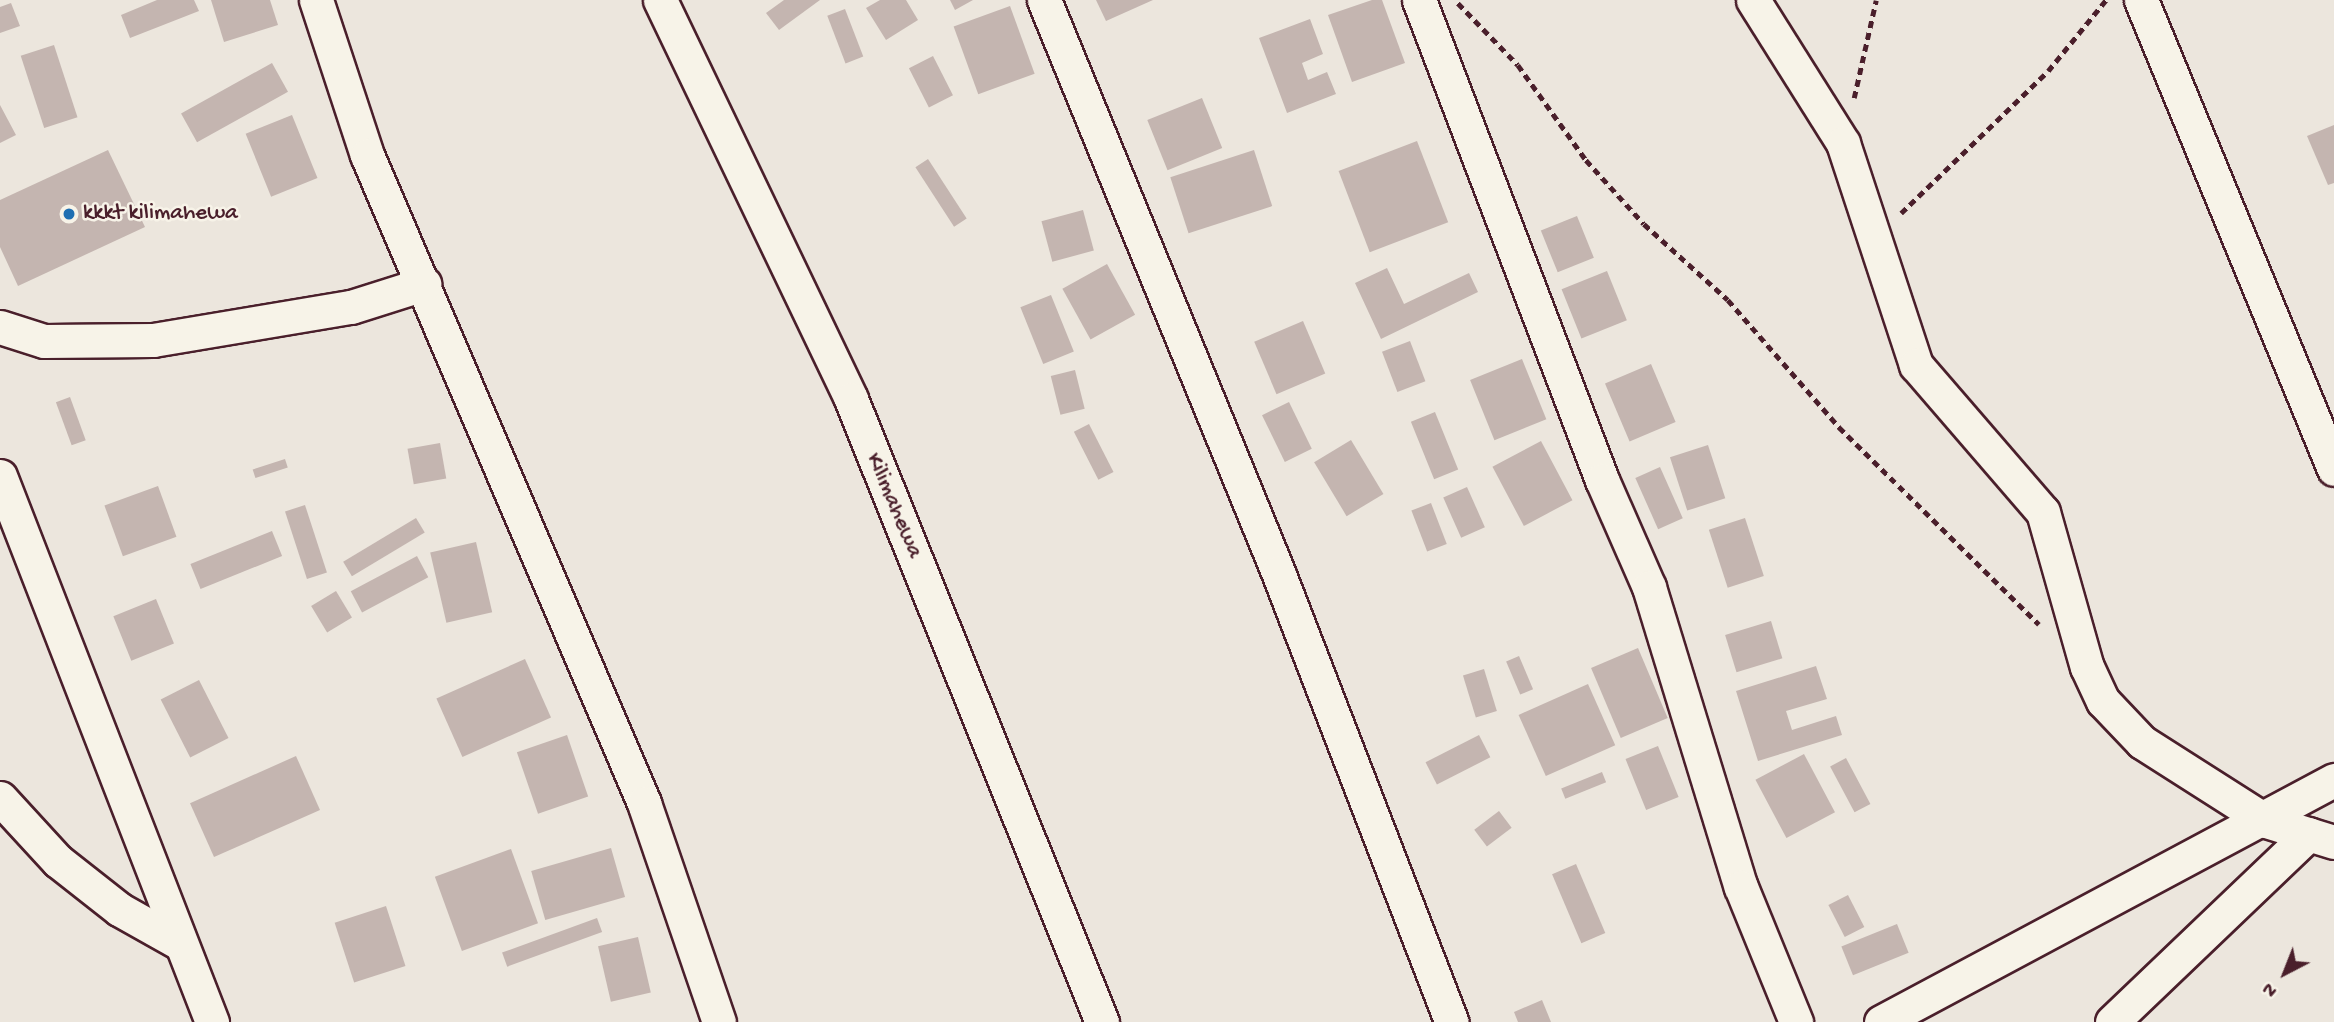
<!DOCTYPE html>
<html>
<head>
<meta charset="utf-8">
<style>
	body { margin:0 }
	#map { position:relative; width:2334px; height:1022px; overflow:hidden; background:#ece6dd; font-family:"Gochi Hand",sans-serif }
	div>[style] { position:absolute }
	.building>* { inset:0; background:#c4b5b0; transform-origin:0 0 }
	.path>* { height:4.5px; margin-top:-2.25px; transform-origin:0; background:repeating-linear-gradient(90deg,#4a1f2b 0 7px,transparent 0 12px) }
	.roads { filter:drop-shadow(2px 0 #4a1f2b) drop-shadow(-2px 0 #4a1f2b) drop-shadow(0 2px #4a1f2b) drop-shadow(0 -2px #4a1f2b) }
	.minor>* { height:33px; margin:-16.5px; padding:0 16.5px; transform-origin:16.5px; border-radius:16.5px; background:#f7f3e8 }
	.dots>* { width:19px; height:19px; translate:-50% -50%; box-sizing:border-box; border:4px solid #f7f3e8; border-radius:50% }
	span { translate:-50% -50%; white-space:nowrap; text-align:center; line-height:1.15; -webkit-text-stroke:5px #f7f3e8; paint-order:stroke }
	.poi-label { font-size:23px; color:#4a1f2b }
	.left { translate:0 -50%; text-align:left }
	.street-label { font-size:23px; color:#4a1f2b }
	.north { position:absolute; left:2250px; top:938px; width:70px; height:70px; -webkit-text-stroke:5px #f7f3e8; paint-order:stroke; rotate:222deg; font-size:19px; font-weight:700; line-height:28px; text-align:center; color:#4a1f2b }
	.north::after { content:''; display:block; margin:auto; width:24px; height:32px; background:#4a1f2b; clip-path:polygon(50% 0,100% 100%,50% 72%,0 100%) }
</style>
</head>
<body>
<div id="map">
	<div class="building">
		<div style="clip-path:polygon(157px 0,194px 0,199px 11px,130px 38px,121px 15px)"></div>
		<div style="clip-path:polygon(211px 0,270px 0,278px 25px,224px 42px)"></div>
		<div style="clip-path:polygon(784px 0,820px 0,779px 30px,766px 13px)"></div>
		<div style="clip-path:polygon(880px 0,906px 0,918px 20px,886px 40px,866px 8px)"></div>
		<div style="clip-path:polygon(950px 0,973px 0,955px 10px)"></div>
		<div style="clip-path:polygon(1096px 0,1153px 0,1106px 21px)"></div>
		<div style="clip-path:polygon(1372px 0,1382px 0,1405px 63px,1352px 82px,1328px 15px)"></div>
		<div style="clip-path:polygon(11px 3px,20px 26px,0 33px,0 7px)"></div>
		<div style="left:1010px;top:6px;width:72px;height:60px;rotate:70deg"></div>
		<div style="left:845px;top:9px;width:51px;height:19px;rotate:69deg"></div>
		<div style="clip-path:polygon(1310px 19px,1323px 54px,1302px 63px,1308px 80px,1327px 72px,1336px 94px,1287px 113px,1259px 38px)"></div>
		<div style="left:54px;top:45px;width:76px;height:35px;rotate:72deg"></div>
		<div style="left:933px;top:56px;width:44px;height:27px;rotate:63deg"></div>
		<div style="left:272px;top:63px;width:33px;height:104px;rotate:61deg"></div>
		<div style="left:1202px;top:98px;width:54px;height:59px;rotate:68deg"></div>
		<div style="clip-path:polygon(0 105px,16px 135px,0 143px)"></div>
		<div style="left:292px;top:115px;width:68px;height:50px;rotate:68deg"></div>
		<div style="clip-path:polygon(2334px 125px,2334px 183px,2328px 185px,2307px 136px)"></div>
		<div style="left:1417px;top:141px;width:87px;height:84px;rotate:69deg"></div>
		<div style="clip-path:polygon(108px 150px,145px 227px,18px 286px,0 247px,0 200px)"></div>
		<div style="left:1254px;top:150px;width:59px;height:88px;rotate:72deg"></div>
		<div style="left:928px;top:159px;width:71px;height:15px;rotate:57deg"></div>
		<div style="left:1083px;top:210px;width:42px;height:43px;rotate:75deg"></div>
		<div style="left:1577px;top:216px;width:45px;height:39px;rotate:68deg"></div>
		<div style="left:1107px;top:264px;width:58px;height:51px;rotate:61deg"></div>
		<div style="clip-path:polygon(1387px 268px,1404px 304px,1469px 273px,1478px 292px,1381px 339px,1355px 283px)"></div>
		<div style="left:1607px;top:271px;width:53px;height:49px;rotate:68deg"></div>
		<div style="left:1051px;top:295px;width:61px;height:33px;rotate:68deg"></div>
		<div style="left:1303px;top:321px;width:57px;height:53px;rotate:67deg"></div>
		<div style="left:1410px;top:341px;width:43px;height:30px;rotate:69deg"></div>
		<div style="left:1522px;top:359px;width:65px;height:56px;rotate:68deg"></div>
		<div style="left:1651px;top:364px;width:63px;height:50px;rotate:67deg"></div>
		<div style="left:1075px;top:370px;width:40px;height:25px;rotate:76deg"></div>
		<div style="left:70px;top:397px;width:46px;height:15px;rotate:70deg"></div>
		<div style="left:1289px;top:402px;width:52px;height:30px;rotate:64deg"></div>
		<div style="left:1435px;top:412px;width:62px;height:26px;rotate:68deg"></div>
		<div style="left:1089px;top:424px;width:54px;height:17px;rotate:63deg"></div>
		<div style="left:1351px;top:440px;width:63px;height:43px;rotate:59deg"></div>
		<div style="left:1541px;top:441px;width:67px;height:55px;rotate:62deg"></div>
		<div style="left:440px;top:443px;width:36px;height:33px;rotate:80deg"></div>
		<div style="left:1708px;top:445px;width:56px;height:40px;rotate:72deg"></div>
		<div style="left:285px;top:459px;width:9px;height:34px;rotate:72deg"></div>
		<div style="left:1660px;top:467px;width:56px;height:27px;rotate:66deg"></div>
		<div style="left:158px;top:486px;width:54px;height:57px;rotate:70deg"></div>
		<div style="left:1467px;top:487px;width:44px;height:26px;rotate:66deg"></div>
		<div style="left:1431px;top:503px;width:44px;height:21px;rotate:69deg"></div>
		<div style="left:305px;top:505px;width:71px;height:21px;rotate:72deg"></div>
		<div style="left:416px;top:518px;width:17px;height:85px;rotate:59deg"></div>
		<div style="left:1745px;top:518px;width:61px;height:38px;rotate:72deg"></div>
		<div style="left:272px;top:531px;width:27px;height:88px;rotate:68deg"></div>
		<div style="left:476px;top:542px;width:72px;height:47px;rotate:77deg"></div>
		<div style="left:417px;top:556px;width:24px;height:75px;rotate:62deg"></div>
		<div style="left:336px;top:591px;width:31px;height:29px;rotate:59deg"></div>
		<div style="left:156px;top:599px;width:48px;height:46px;rotate:68deg"></div>
		<div style="left:1771px;top:621px;width:39px;height:48px;rotate:73deg"></div>
		<div style="left:1638px;top:648px;width:76px;height:51px;rotate:67deg"></div>
		<div style="left:1519px;top:656px;width:36px;height:14px;rotate:67deg"></div>
		<div style="left:525px;top:659px;width:64px;height:97px;rotate:66deg"></div>
		<div style="clip-path:polygon(1816px 666px,1827px 699px,1786px 711px,1792px 730px,1836px 716px,1842px 735px,1758px 761px,1736px 691px)"></div>
		<div style="left:1484px;top:669px;width:44px;height:22px;rotate:73deg"></div>
		<div style="left:199px;top:680px;width:65px;height:43px;rotate:63deg"></div>
		<div style="left:1588px;top:684px;width:67px;height:76px;rotate:66deg"></div>
		<div style="left:567px;top:735px;width:65px;height:53px;rotate:71deg"></div>
		<div style="left:1479px;top:735px;width:25px;height:60px;rotate:63deg"></div>
		<div style="left:1658px;top:746px;width:55px;height:35px;rotate:68deg"></div>
		<div style="left:1804px;top:754px;width:66px;height:55px;rotate:62deg"></div>
		<div style="left:296px;top:756px;width:59px;height:116px;rotate:66deg"></div>
		<div style="left:1846px;top:758px;width:52px;height:18px;rotate:62deg"></div>
		<div style="left:1602px;top:772px;width:11px;height:44px;rotate:68deg"></div>
		<div style="left:1499px;top:811px;width:21px;height:31px;rotate:53deg"></div>
		<div style="left:611px;top:848px;width:51px;height:83px;rotate:74deg"></div>
		<div style="left:511px;top:849px;width:79px;height:81px;rotate:70deg"></div>
		<div style="left:1576px;top:864px;width:75px;height:26px;rotate:67deg"></div>
		<div style="left:1848px;top:895px;width:36px;height:22px;rotate:63deg"></div>
		<div style="left:386px;top:906px;width:63px;height:54px;rotate:72deg"></div>
		<div style="left:597px;top:918px;width:15px;height:101px;rotate:70deg"></div>
		<div style="left:1897px;top:924px;width:31px;height:60px;rotate:68deg"></div>
		<div style="left:638px;top:937px;width:57px;height:41px;rotate:77deg"></div>
		<div style="clip-path:polygon(1542px 1000px,1551px 1022px,1518px 1022px,1514px 1012px)"></div>
	</div>
	<div class="path">
		<div style="left:1458px;top:3px;width:86px;rotate:45.9deg"></div>
		<div style="left:1518px;top:65px;width:117px;rotate:54.4deg"></div>
		<div style="left:1586px;top:160px;width:86px;rotate:47.8deg"></div>
		<div style="left:1644px;top:224px;width:113px;rotate:42.1deg"></div>
		<div style="left:1728px;top:300px;width:169px;rotate:48.8deg"></div>
		<div style="left:1839px;top:427px;width:281px;rotate:44.6deg"></div>
		<div style="left:1854px;top:98px;width:100px;rotate:-77.3deg"></div>
		<div style="left:1901px;top:213px;width:204px;rotate:-44deg"></div>
		<div style="left:2048px;top:71px;width:92px;rotate:-50.8deg"></div>
	</div>
	<div class="roads">
		<div class="minor">
			<div style="left:316px;top:0;width:163px;rotate:71.8deg"></div>
			<div style="left:367px;top:155px;width:705px;rotate:66.85deg"></div>
			<div style="left:644px;top:803px;width:231px;rotate:71.1deg"></div>
			<div style="left:660px;top:0;width:442px;rotate:64.4deg"></div>
			<div style="left:851px;top:399px;width:672px;rotate:68.06deg"></div>
			<div style="left:1044px;top:0;width:618px;rotate:67.75deg"></div>
			<div style="left:1278px;top:572px;width:482px;rotate:68.9deg"></div>
			<div style="left:1419px;top:0;width:514px;rotate:69.13deg"></div>
			<div style="left:1602px;top:480px;width:117px;rotate:66.3deg"></div>
			<div style="left:1649px;top:587px;width:314px;rotate:73deg"></div>
			<div style="left:1741px;top:887px;width:146px;rotate:67.8deg"></div>
			<div style="left:1753px;top:0;width:169px;rotate:57.8deg"></div>
			<div style="left:1843px;top:143px;width:234px;rotate:71.8deg"></div>
			<div style="left:1916px;top:365px;width:194px;rotate:49.2deg"></div>
			<div style="left:2043px;top:512px;width:161px;rotate:74.2deg"></div>
			<div style="left:2087px;top:667px;width:38px;rotate:65deg"></div>
			<div style="left:2103px;top:701px;width:57px;rotate:46.4deg"></div>
			<div style="left:2142px;top:742px;width:147px;rotate:32.5deg"></div>
			<div style="left:2266px;top:821px;width:71px;rotate:17.2deg"></div>
			<div style="left:2141px;top:0;width:507px;rotate:67.63deg"></div>
			<div style="left:0;top:327px;width:46px;rotate:17.7deg"></div>
			<div style="left:44px;top:341px;width:109px;rotate:-0.5deg"></div>
			<div style="left:153px;top:340px;width:201px;rotate:-9.5deg"></div>
			<div style="left:351px;top:307px;width:77px;rotate:-17.5deg"></div>
			<div style="left:0;top:476px;width:586px;rotate:68.78deg"></div>
			<div style="left:0;top:798px;width:86px;rotate:47.4deg"></div>
			<div style="left:58px;top:861px;width:78px;rotate:38.2deg"></div>
			<div style="left:119px;top:909px;width:71px;rotate:29.4deg"></div>
			<div style="left:1881px;top:1022px;width:514px;rotate:-28.11deg"></div>
			<div style="left:2112px;top:1022px;width:272px;rotate:-43.7deg"></div>
		</div>
	</div>
	<div class="dots">
		<div style="left:69px;top:214px;background:#1f6fb2"></div>
	</div>
	<div class="poi-label">
		<span class="left" style="left:83px;top:214px">kkkt kilimahewa</span>
	</div>
	<div class="street-label">
		<span style="left:893px;top:506px;rotate:67deg">Kilimahewa</span>
	</div>
	<div class="north">N</div>
</div>
</body>
</html>
